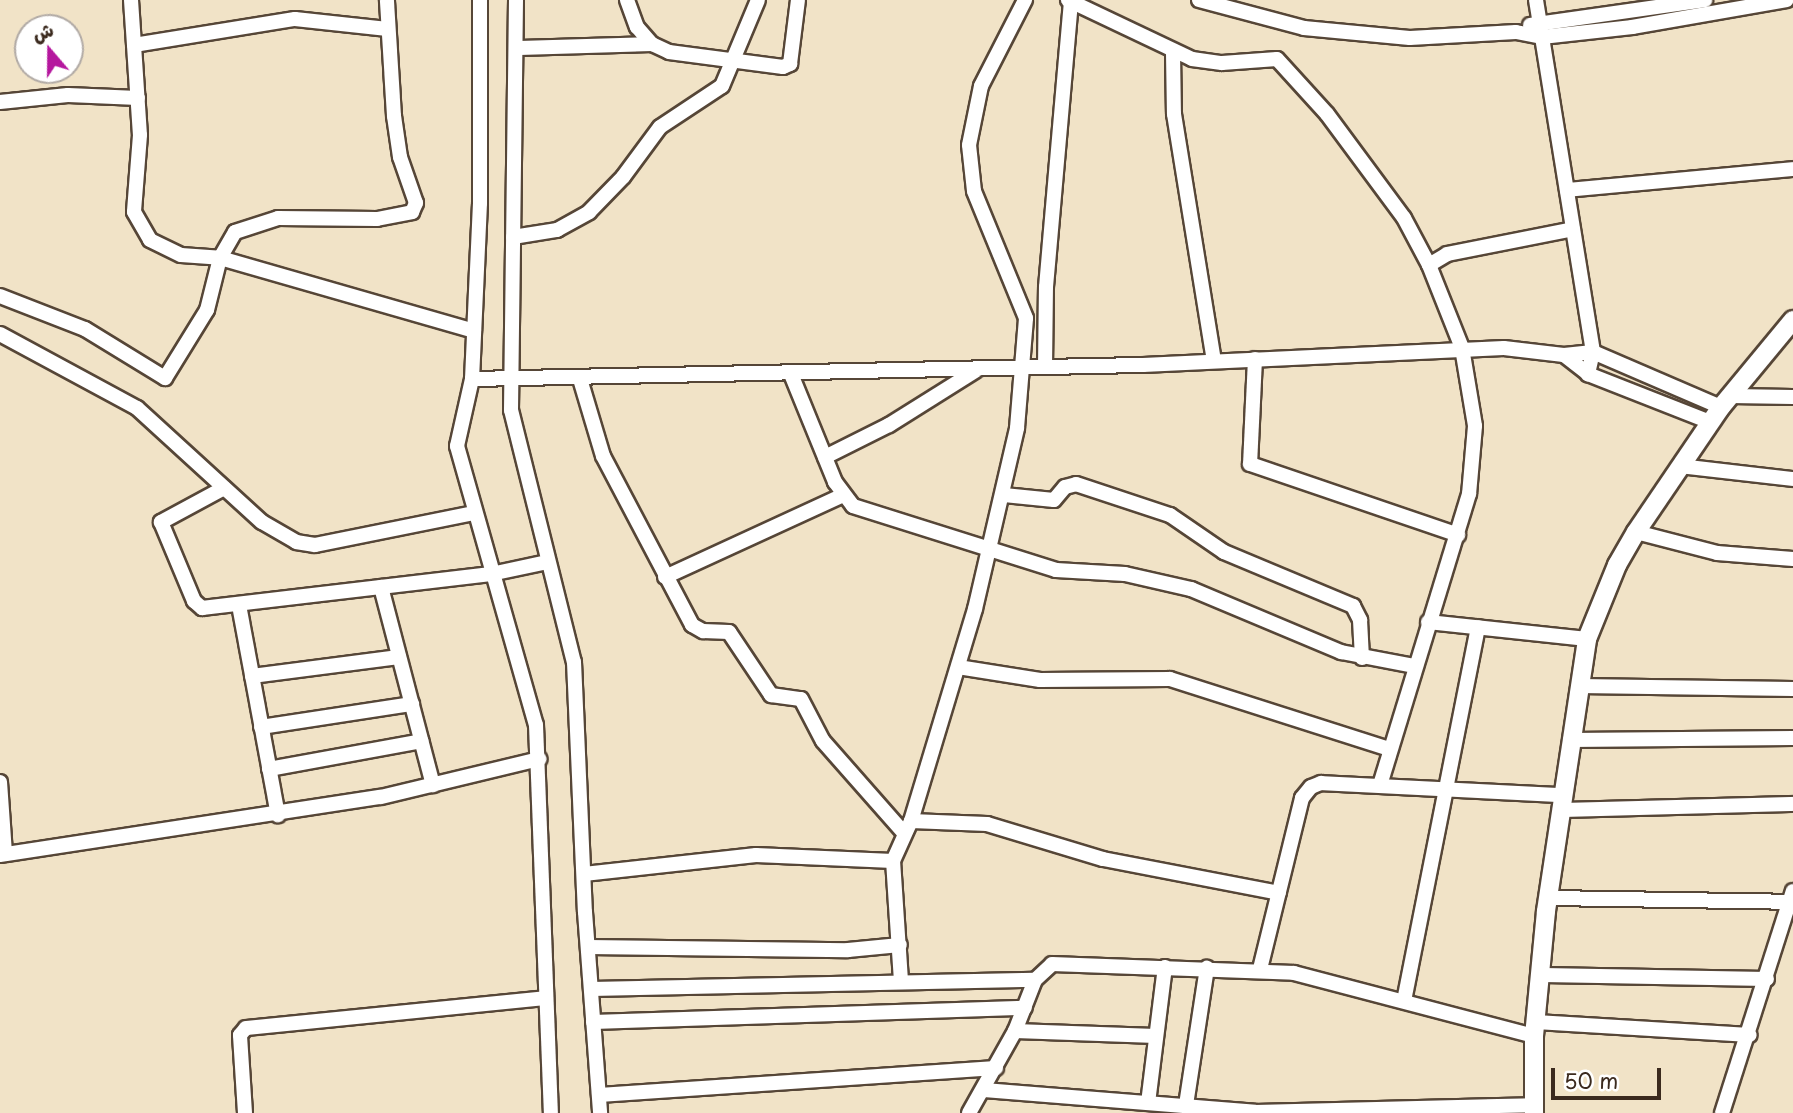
<!DOCTYPE html>
<html>
<head>
<meta charset="utf-8">
<style>
	body { margin:0 }
	#map { position:relative; width:1793px; height:1113px; overflow:hidden; background:#f1e3c7; font-family:"Playpen Sans","Playpen Sans Arabic",sans-serif }
	div>[style] { position:absolute }
	.roads { filter:drop-shadow(2px 0 #564637) drop-shadow(-2px 0 #564637) drop-shadow(0 2px #564637) drop-shadow(0 -2px #564637) }
	.minor>* { height:14px; margin:-7px; padding:0 7px; transform-origin:7px; border-radius:7px; background:#fff }
	.tertiary>* { height:18px; margin:-9px; padding:0 9px; transform-origin:9px; border-radius:9px; background:#fff }
	span { translate:-50% -50%; white-space:nowrap; text-align:center; line-height:1.15; -webkit-text-stroke:7px #fff; paint-order:stroke }
	.north { position:absolute; left:14px; top:14px; width:70px; height:70px; box-sizing:border-box; background:#fff; border:2px solid #b1aaa5; border-radius:50%; rotate:340deg; font-size:19px; font-weight:700; line-height:28px; text-align:center; color:#3b2a1e }
	.north::after { content:''; display:block; margin:auto; width:24px; height:32px; background:#b5179e; clip-path:polygon(50% 0,100% 100%,50% 72%,0 100%) }
	.scale { position:absolute; left:1551px; top:1068px; width:110px; height:32px; box-sizing:border-box; border:4px solid #3b2a1e; border-top:0; padding-left:9px; font-size:21px; line-height:24px; white-space:nowrap; color:#3b2a1e; -webkit-text-stroke:5px #fff; paint-order:stroke }
</style>
</head>
<body>
<div id="map">
	<div class="roads">
		<div class="minor">
			<div style="left:131px;top:0;width:135px;rotate:86.2deg"></div>
			<div style="left:140px;top:135px;width:77px;rotate:94.5deg"></div>
			<div style="left:134px;top:212px;width:32px;rotate:60deg"></div>
			<div style="left:150px;top:240px;width:34px;rotate:26deg"></div>
			<div style="left:181px;top:255px;width:39px;rotate:4deg"></div>
			<div style="left:220px;top:258px;width:264px;rotate:16deg"></div>
			<div style="left:480px;top:0;width:203px;rotate:90deg"></div>
			<div style="left:480px;top:203px;width:176px;rotate:92.6deg"></div>
			<div style="left:472px;top:379px;width:69px;rotate:102.6deg"></div>
			<div style="left:457px;top:446px;width:290px;rotate:74.2deg"></div>
			<div style="left:536px;top:725px;width:388px;rotate:87.8deg"></div>
			<div style="left:516px;top:0;width:410px;rotate:90.7deg"></div>
			<div style="left:511px;top:410px;width:260px;rotate:76deg"></div>
			<div style="left:574px;top:662px;width:250px;rotate:87.5deg"></div>
			<div style="left:585px;top:912px;width:202px;rotate:85.7deg"></div>
			<div style="left:627px;top:0;width:29px;rotate:70deg"></div>
			<div style="left:637px;top:27px;width:23px;rotate:49deg"></div>
			<div style="left:652px;top:44px;width:19px;rotate:25deg"></div>
			<div style="left:669px;top:52px;width:115px;rotate:7.5deg"></div>
			<div style="left:783px;top:67px;width:8px;rotate:-23deg"></div>
			<div style="left:790px;top:64px;width:64px;rotate:-82.9deg"></div>
			<div style="left:1068px;top:0;width:137px;rotate:25.4deg"></div>
			<div style="left:1192px;top:59px;width:30px;rotate:8deg"></div>
			<div style="left:1222px;top:63px;width:55px;rotate:-4.2deg"></div>
			<div style="left:1277px;top:59px;width:74px;rotate:47.7deg"></div>
			<div style="left:1327px;top:114px;width:129px;rotate:53.5deg"></div>
			<div style="left:1404px;top:218px;width:53px;rotate:62deg"></div>
			<div style="left:1429px;top:265px;width:89px;rotate:68.3deg"></div>
			<div style="left:1462px;top:348px;width:79px;rotate:80.5deg"></div>
			<div style="left:1475px;top:426px;width:68px;rotate:95deg"></div>
			<div style="left:1469px;top:494px;width:304px;rotate:107deg"></div>
			<div style="left:1199px;top:0;width:109px;rotate:14.9deg"></div>
			<div style="left:1304px;top:28px;width:106px;rotate:5.4deg"></div>
			<div style="left:1410px;top:38px;width:106px;rotate:-3.2deg"></div>
			<div style="left:1516px;top:32px;width:26px;rotate:11deg"></div>
			<div style="left:1542px;top:37px;width:91px;rotate:-6.3deg"></div>
			<div style="left:1632px;top:27px;width:157px;rotate:-9.9deg"></div>
			<div style="left:1536px;top:0;width:357px;rotate:80.8deg"></div>
			<div style="left:1593px;top:352px;width:23px;rotate:103deg"></div>
			<div style="left:1530px;top:25px;width:177px;rotate:-8.1deg"></div>
			<div style="left:134px;top:45px;width:163px;rotate:-9.2deg"></div>
			<div style="left:295px;top:19px;width:93px;rotate:6.2deg"></div>
			<div style="left:519px;top:48px;width:133px;rotate:-1.7deg"></div>
			<div style="left:1173px;top:53px;width:61px;rotate:89.1deg"></div>
			<div style="left:1174px;top:114px;width:250px;rotate:80.8deg"></div>
			<div style="left:0;top:102px;width:68px;rotate:-5.9deg"></div>
			<div style="left:68px;top:95px;width:70px;rotate:2.5deg"></div>
			<div style="left:1567px;top:190px;width:227px;rotate:-5.3deg"></div>
			<div style="left:513px;top:237px;width:45px;rotate:-9deg"></div>
			<div style="left:557px;top:230px;width:37px;rotate:-29deg"></div>
			<div style="left:589px;top:212px;width:49px;rotate:-45.8deg"></div>
			<div style="left:623px;top:177px;width:62px;rotate:-53.5deg"></div>
			<div style="left:660px;top:127px;width:74px;rotate:-33.5deg"></div>
			<div style="left:722px;top:86px;width:93px;rotate:-67.3deg"></div>
			<div style="left:1429px;top:265px;width:21px;rotate:-31deg"></div>
			<div style="left:1447px;top:254px;width:128px;rotate:-11.2deg"></div>
			<div style="left:0;top:296px;width:91px;rotate:21.2deg"></div>
			<div style="left:85px;top:329px;width:94px;rotate:31.5deg"></div>
			<div style="left:165px;top:378px;width:80px;rotate:-58.3deg"></div>
			<div style="left:207px;top:310px;width:54px;rotate:-76deg"></div>
			<div style="left:220px;top:258px;width:30px;rotate:-60deg"></div>
			<div style="left:235px;top:232px;width:45px;rotate:-18deg"></div>
			<div style="left:278px;top:218px;width:99px;rotate:0.6deg"></div>
			<div style="left:377px;top:219px;width:36px;rotate:-11deg"></div>
			<div style="left:412px;top:212px;width:10px;rotate:-66deg"></div>
			<div style="left:416px;top:203px;width:49px;rotate:-109.2deg"></div>
			<div style="left:400px;top:157px;width:41px;rotate:-98.3deg"></div>
			<div style="left:394px;top:116px;width:116px;rotate:-93.5deg"></div>
			<div style="left:0;top:334px;width:156px;rotate:28.4deg"></div>
			<div style="left:137px;top:408px;width:169px;rotate:42.4deg"></div>
			<div style="left:262px;top:522px;width:39px;rotate:30deg"></div>
			<div style="left:296px;top:542px;width:19px;rotate:9deg"></div>
			<div style="left:315px;top:545px;width:162px;rotate:-11.4deg"></div>
			<div style="left:1564px;top:355px;width:31px;rotate:38deg"></div>
			<div style="left:1588px;top:374px;width:131px;rotate:21.5deg"></div>
			<div style="left:1255px;top:359px;width:105px;rotate:92.7deg"></div>
			<div style="left:1250px;top:464px;width:220px;rotate:18.8deg"></div>
			<div style="left:1045px;top:367px;width:80px;rotate:-89.3deg"></div>
			<div style="left:1046px;top:287px;width:286px;rotate:-85deg"></div>
			<div style="left:791px;top:374px;width:117px;rotate:67.8deg"></div>
			<div style="left:835px;top:482px;width:30px;rotate:53deg"></div>
			<div style="left:853px;top:506px;width:213px;rotate:17.5deg"></div>
			<div style="left:1056px;top:570px;width:69px;rotate:3.3deg"></div>
			<div style="left:1125px;top:574px;width:68px;rotate:12.8deg"></div>
			<div style="left:1191px;top:589px;width:163px;rotate:22.8deg"></div>
			<div style="left:1341px;top:652px;width:74px;rotate:10.9deg"></div>
			<div style="left:472px;top:379px;width:671px;rotate:-1.2deg"></div>
			<div style="left:1143px;top:365px;width:361px;rotate:-2.7deg"></div>
			<div style="left:1504px;top:348px;width:60px;rotate:6.7deg"></div>
			<div style="left:1564px;top:355px;width:29px;rotate:-6deg"></div>
			<div style="left:1593px;top:352px;width:139px;rotate:23.3deg"></div>
			<div style="left:580px;top:379px;width:80px;rotate:73.4deg"></div>
			<div style="left:603px;top:456px;width:191px;rotate:62.2deg"></div>
			<div style="left:692px;top:625px;width:13px;rotate:29deg"></div>
			<div style="left:703px;top:631px;width:26px;rotate:2deg"></div>
			<div style="left:729px;top:632px;width:76px;rotate:56.3deg"></div>
			<div style="left:771px;top:695px;width:30px;rotate:8deg"></div>
			<div style="left:801px;top:699px;width:47px;rotate:62.4deg"></div>
			<div style="left:823px;top:741px;width:123px;rotate:48.6deg"></div>
			<div style="left:1731px;top:396px;width:62px;rotate:0.9deg"></div>
			<div style="left:825px;top:457px;width:72px;rotate:-26.6deg"></div>
			<div style="left:889px;top:425px;width:102px;rotate:-32.1deg"></div>
			<div style="left:1680px;top:466px;width:114px;rotate:6.6deg"></div>
			<div style="left:224px;top:488px;width:72px;rotate:151.6deg"></div>
			<div style="left:161px;top:522px;width:86px;rotate:67.3deg"></div>
			<div style="left:194px;top:601px;width:11px;rotate:41deg"></div>
			<div style="left:202px;top:608px;width:291px;rotate:-6.7deg"></div>
			<div style="left:491px;top:574px;width:57px;rotate:-12.1deg"></div>
			<div style="left:1004px;top:495px;width:50px;rotate:5.7deg"></div>
			<div style="left:1054px;top:500px;width:17px;rotate:-50deg"></div>
			<div style="left:1065px;top:487px;width:11px;rotate:-15deg"></div>
			<div style="left:1076px;top:484px;width:99px;rotate:18.3deg"></div>
			<div style="left:1170px;top:515px;width:65px;rotate:34.4deg"></div>
			<div style="left:1224px;top:552px;width:140px;rotate:22.7deg"></div>
			<div style="left:1353px;top:606px;width:16px;rotate:63deg"></div>
			<div style="left:1360px;top:620px;width:38px;rotate:87deg"></div>
			<div style="left:1636px;top:532px;width:84px;rotate:14.5deg"></div>
			<div style="left:1717px;top:553px;width:76px;rotate:4.5deg"></div>
			<div style="left:665px;top:577px;width:196px;rotate:-24.7deg"></div>
			<div style="left:381px;top:587px;width:205px;rotate:75.3deg"></div>
			<div style="left:239px;top:605px;width:214px;rotate:79.5deg"></div>
			<div style="left:1428px;top:622px;width:160px;rotate:6.1deg"></div>
			<div style="left:958px;top:667px;width:83px;rotate:9deg"></div>
			<div style="left:1040px;top:680px;width:130px;rotate:-0.4deg"></div>
			<div style="left:1170px;top:679px;width:231px;rotate:17.7deg"></div>
			<div style="left:252px;top:676px;width:148px;rotate:-7.4deg"></div>
			<div style="left:1579px;top:686px;width:214px;rotate:0.8deg"></div>
			<div style="left:261px;top:727px;width:153px;rotate:-8.7deg"></div>
			<div style="left:1570px;top:740px;width:223px;rotate:-0.5deg"></div>
			<div style="left:269px;top:769px;width:155px;rotate:-10.4deg"></div>
			<div style="left:0;top:782px;width:72px;rotate:86deg"></div>
			<div style="left:1560px;top:810px;width:233px;rotate:-1.5deg"></div>
			<div style="left:911px;top:821px;width:76px;rotate:2.3deg"></div>
			<div style="left:987px;top:824px;width:121px;rotate:16.8deg"></div>
			<div style="left:1103px;top:859px;width:179px;rotate:10.9deg"></div>
			<div style="left:0;top:855px;width:385px;rotate:-8.7deg"></div>
			<div style="left:381px;top:797px;width:163px;rotate:-13.5deg"></div>
			<div style="left:584px;top:874px;width:173px;rotate:-6.3deg"></div>
			<div style="left:756px;top:855px;width:137px;rotate:2.5deg"></div>
			<div style="left:1548px;top:898px;width:245px;rotate:0.9deg"></div>
			<div style="left:588px;top:947px;width:260px;rotate:0.7deg"></div>
			<div style="left:848px;top:950px;width:52px;rotate:-5.5deg"></div>
			<div style="left:1260px;top:969px;width:176px;rotate:-76.2deg"></div>
			<div style="left:1302px;top:798px;width:14px;rotate:-51deg"></div>
			<div style="left:1311px;top:787px;width:11px;rotate:-22deg"></div>
			<div style="left:1321px;top:783px;width:240px;rotate:2.9deg"></div>
			<div style="left:1543px;top:975px;width:224px;rotate:1deg"></div>
			<div style="left:901px;top:981px;width:120px;rotate:-93.8deg"></div>
			<div style="left:893px;top:861px;width:44px;rotate:-65.8deg"></div>
			<div style="left:911px;top:821px;width:221px;rotate:-73.2deg"></div>
			<div style="left:975px;top:609px;width:186px;rotate:-76.9deg"></div>
			<div style="left:1017px;top:428px;width:110px;rotate:-85.3deg"></div>
			<div style="left:1026px;top:318px;width:137px;rotate:-112.3deg"></div>
			<div style="left:974px;top:191px;width:46px;rotate:-96.2deg"></div>
			<div style="left:969px;top:145px;width:60px;rotate:-78.5deg"></div>
			<div style="left:981px;top:86px;width:97px;rotate:-62.9deg"></div>
			<div style="left:591px;top:989px;width:444px;rotate:-1.2deg"></div>
			<div style="left:1404px;top:1001px;width:381px;rotate:-78.8deg"></div>
			<div style="left:593px;top:1022px;width:432px;rotate:-1.9deg"></div>
			<div style="left:1536px;top:1022px;width:214px;rotate:3.5deg"></div>
			<div style="left:1015px;top:1031px;width:141px;rotate:2deg"></div>
			<div style="left:984px;top:1090px;width:272px;rotate:4.6deg"></div>
			<div style="left:1255px;top:1112px;width:279px;rotate:-1.4deg"></div>
			<div style="left:599px;top:1095px;width:398px;rotate:-3.9deg"></div>
			<div style="left:1148px;top:1103px;width:137px;rotate:-82.9deg"></div>
			<div style="left:1186px;top:1105px;width:139px;rotate:-81.3deg"></div>
			<div style="left:245px;top:1113px;width:78px;rotate:-93.7deg"></div>
			<div style="left:240px;top:1035px;width:9px;rotate:-49deg"></div>
			<div style="left:246px;top:1028px;width:301px;rotate:-5.7deg"></div>
			<div style="left:969px;top:1113px;width:94px;rotate:-60.7deg"></div>
			<div style="left:1015px;top:1031px;width:55px;rotate:-68.6deg"></div>
			<div style="left:1035px;top:980px;width:23px;rotate:-43deg"></div>
			<div style="left:1052px;top:964px;width:242px;rotate:2.1deg"></div>
			<div style="left:1294px;top:973px;width:248px;rotate:14.7deg"></div>
			<div style="left:1722px;top:1113px;width:233px;rotate:-72.3deg"></div>
		</div>
		<div class="tertiary">
			<div style="left:1534px;top:1113px;width:77px;rotate:-90deg"></div>
			<div style="left:1534px;top:1036px;width:126px;rotate:-84.5deg"></div>
			<div style="left:1546px;top:911px;width:275px;rotate:-81.4deg"></div>
			<div style="left:1587px;top:639px;width:80px;rotate:-67.9deg"></div>
			<div style="left:1617px;top:565px;width:38px;rotate:-60deg"></div>
			<div style="left:1636px;top:532px;width:151px;rotate:-55.8deg"></div>
			<div style="left:1721px;top:407px;width:113px;rotate:-50.4deg"></div>
		</div>
	</div>
	<div class="north">ش</div>
	<div class="scale">50 m</div>
</div>
</body>
</html>
